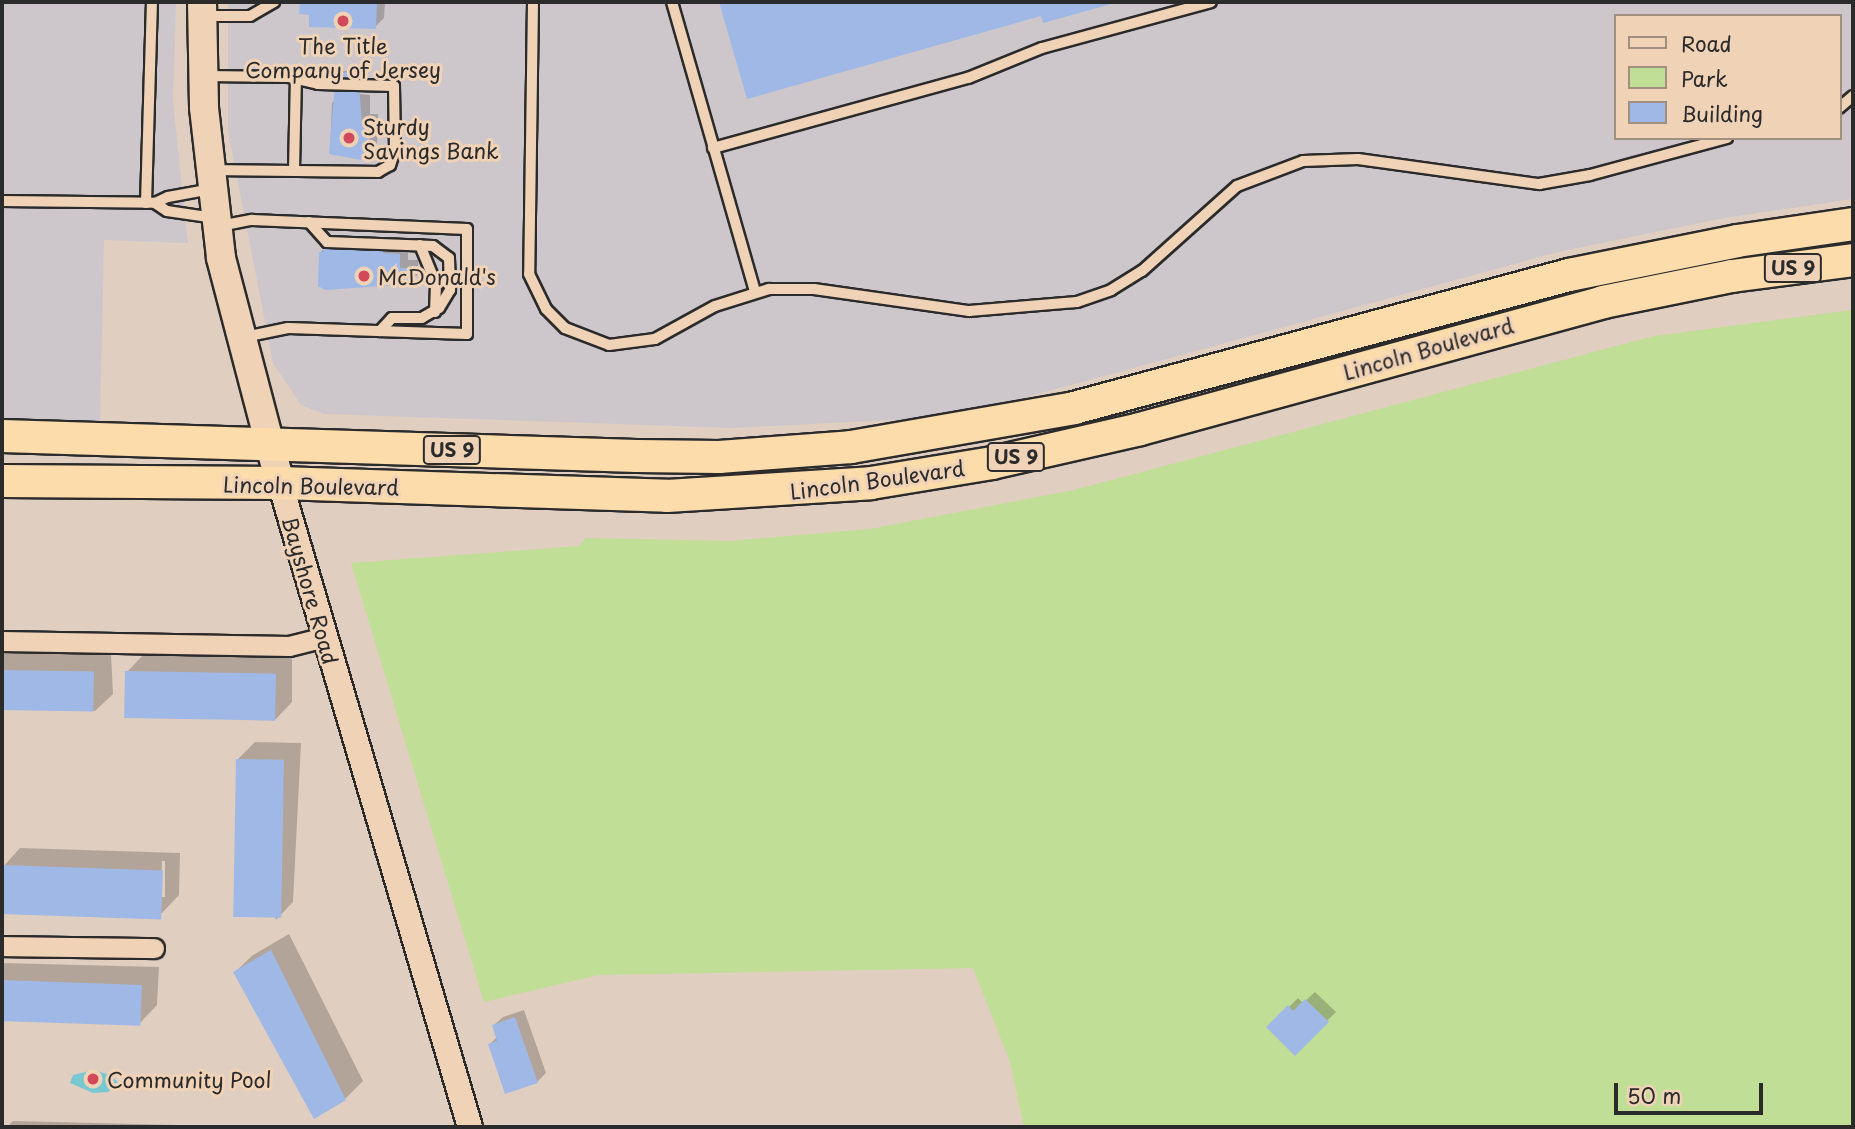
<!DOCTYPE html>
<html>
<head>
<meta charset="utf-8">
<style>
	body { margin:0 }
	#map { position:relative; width:1855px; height:1129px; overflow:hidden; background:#e0cec0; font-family:"Playpen Sans",sans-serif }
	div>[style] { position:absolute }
	.built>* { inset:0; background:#cdc7cb }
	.green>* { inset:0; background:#c0de96 }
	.water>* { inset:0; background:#78c8d2 }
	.shadow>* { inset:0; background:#0003 }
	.building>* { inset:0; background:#a0b8e5; transform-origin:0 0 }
	.roads { filter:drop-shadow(2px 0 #2b2b2b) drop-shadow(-2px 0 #2b2b2b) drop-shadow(0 2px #2b2b2b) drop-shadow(0 -2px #2b2b2b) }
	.service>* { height:10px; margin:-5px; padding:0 5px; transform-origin:5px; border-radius:5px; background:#f0d3b7 }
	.minor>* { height:19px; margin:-9.5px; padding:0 9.5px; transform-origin:9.5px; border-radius:9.5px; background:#f0d3b7 }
	.tertiary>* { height:24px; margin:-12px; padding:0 12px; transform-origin:12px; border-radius:12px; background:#f0d3b7 }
	.secondary>* { height:28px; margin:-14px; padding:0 14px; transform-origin:14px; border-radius:14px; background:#f0d3b7 }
	.trunk>* { height:32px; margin:-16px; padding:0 16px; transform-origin:16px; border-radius:16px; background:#fddcac }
	.dots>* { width:19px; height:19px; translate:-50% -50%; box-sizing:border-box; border:4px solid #f0d3b7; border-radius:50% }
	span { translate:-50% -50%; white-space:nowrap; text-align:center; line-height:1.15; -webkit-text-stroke:6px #f0d3b7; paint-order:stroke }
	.shield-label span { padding:2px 5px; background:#f0d3b7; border:2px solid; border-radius:5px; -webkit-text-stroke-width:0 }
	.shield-label { font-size:19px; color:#2b2b2b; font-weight:700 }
	.poi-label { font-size:21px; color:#2b2b2b }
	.left { translate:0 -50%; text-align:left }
	.street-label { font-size:21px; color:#2b2b2b }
	.frame { position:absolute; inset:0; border:4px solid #2b2b2b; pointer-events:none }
	.legend { position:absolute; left:1614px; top:14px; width:228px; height:126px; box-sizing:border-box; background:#f0d3b7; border:2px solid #a1907f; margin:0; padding:9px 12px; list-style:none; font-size:21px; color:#2b2b2b }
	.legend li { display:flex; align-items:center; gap:14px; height:35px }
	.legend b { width:35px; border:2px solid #a1907f }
	.scale { position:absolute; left:1614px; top:1083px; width:149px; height:32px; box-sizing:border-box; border:4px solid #2b2b2b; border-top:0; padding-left:9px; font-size:21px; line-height:24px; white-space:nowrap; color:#2b2b2b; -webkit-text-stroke:5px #f0d3b7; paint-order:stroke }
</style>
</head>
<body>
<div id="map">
	<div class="built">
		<div style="clip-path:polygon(2px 2px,176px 2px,173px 102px,188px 243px,104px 240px,100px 422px,2px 418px)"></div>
		<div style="clip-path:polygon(evenodd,228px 2px,1853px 2px,1853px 199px,1724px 218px,1558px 252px,998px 405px,911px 419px,733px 428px,324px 414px,301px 405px,273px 363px,228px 131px,228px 2px,1615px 16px,1839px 16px,1839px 138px,1615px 138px,1615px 16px)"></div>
	</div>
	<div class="green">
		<div style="clip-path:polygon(1853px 310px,1853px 1127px,1024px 1127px,1010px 1062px,973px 968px,599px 975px,484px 1002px,351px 563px,579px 546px,586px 538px,730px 541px,870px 529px,1074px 490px,1654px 336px)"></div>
	</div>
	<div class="water">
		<div style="clip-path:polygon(94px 1070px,110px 1075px,119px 1083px,108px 1092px,93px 1093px,70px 1083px,73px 1075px)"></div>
	</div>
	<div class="shadow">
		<div style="clip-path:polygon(302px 2px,385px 2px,384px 18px,375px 27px,301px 13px)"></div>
		<div style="clip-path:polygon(721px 2px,1112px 2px,1044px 21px,1042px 14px,748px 97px)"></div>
		<div style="clip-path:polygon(340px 71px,360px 71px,359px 94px,370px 95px,370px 114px,378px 114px,377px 145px,361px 158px,330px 153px,332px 103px,337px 97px)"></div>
		<div style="clip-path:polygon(334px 239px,408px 246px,408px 260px,418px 260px,418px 274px,409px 283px,321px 252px)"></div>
		<div style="clip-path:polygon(2px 652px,111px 654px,113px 694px,95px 711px,2px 708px)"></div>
		<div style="clip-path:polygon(144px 654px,292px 656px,292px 702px,275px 720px,127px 672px)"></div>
		<div style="clip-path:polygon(255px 742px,301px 743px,293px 902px,276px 920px,238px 759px)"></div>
		<div style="clip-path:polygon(evenodd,20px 848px,180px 853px,179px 895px,162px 913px,2px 912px,2px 868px,20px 848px,162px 861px,165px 861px,165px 897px,161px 897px,162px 861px)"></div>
		<div style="clip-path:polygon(289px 934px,363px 1081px,345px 1099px,235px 972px,253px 955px)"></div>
		<div style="clip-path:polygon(2px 963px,159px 967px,157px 1005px,140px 1023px,2px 1019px)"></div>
		<div style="clip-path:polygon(1315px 992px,1336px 1012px,1295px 1053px,1269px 1027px,1298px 998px,1303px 1003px)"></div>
		<div style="clip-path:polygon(524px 1010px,546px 1073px,537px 1082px,490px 1044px,498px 1036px,494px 1025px,503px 1017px)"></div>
		<div style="clip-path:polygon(13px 1121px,177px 1125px,177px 1127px,7px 1127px)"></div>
		<div style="clip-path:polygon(204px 1125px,254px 1127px,203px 1127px)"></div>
	</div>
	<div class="building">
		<div style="clip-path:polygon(300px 2px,377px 2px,376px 29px,309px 27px,309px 15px,299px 14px)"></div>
		<div style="clip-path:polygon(719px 2px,1115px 2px,1115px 3px,1043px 23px,1041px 16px,747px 99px)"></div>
		<div style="clip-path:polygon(336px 72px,358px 73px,362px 123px,370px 123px,369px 156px,361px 156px,361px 160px,329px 154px)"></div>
		<div style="clip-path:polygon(323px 247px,383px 248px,383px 253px,400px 254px,400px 268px,410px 268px,410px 284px,325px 290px,318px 286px,319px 252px,323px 252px)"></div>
		<div style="left:2px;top:670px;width:92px;height:40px;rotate:1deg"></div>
		<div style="left:125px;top:671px;width:151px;height:47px;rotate:1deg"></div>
		<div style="left:236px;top:759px;width:48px;height:158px;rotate:1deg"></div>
		<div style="left:2px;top:865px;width:161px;height:49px;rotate:2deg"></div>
		<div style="clip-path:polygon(271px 950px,346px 1100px,314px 1119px,233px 972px)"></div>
		<div style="left:2px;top:980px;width:140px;height:41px;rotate:2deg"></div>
		<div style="clip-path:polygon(1305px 999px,1329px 1022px,1295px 1056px,1266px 1027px,1288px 1005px,1293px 1011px)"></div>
		<div style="clip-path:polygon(515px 1017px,538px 1083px,505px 1094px,488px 1044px,497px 1041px,492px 1025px)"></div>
	</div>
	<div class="roads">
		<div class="service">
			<div style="left:533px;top:2px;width:272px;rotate:90.8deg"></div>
			<div style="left:529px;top:274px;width:39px;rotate:64deg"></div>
			<div style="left:546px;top:309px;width:27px;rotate:45deg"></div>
			<div style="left:565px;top:328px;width:47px;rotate:21.1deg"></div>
			<div style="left:609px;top:345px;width:46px;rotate:-7.4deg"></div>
			<div style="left:655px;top:339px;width:68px;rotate:-28.8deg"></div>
			<div style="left:715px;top:306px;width:57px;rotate:-17.5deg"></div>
			<div style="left:769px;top:289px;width:45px"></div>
			<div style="left:814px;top:289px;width:157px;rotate:8.1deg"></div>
			<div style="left:969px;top:311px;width:108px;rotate:-4.8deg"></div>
			<div style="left:1077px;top:302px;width:36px;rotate:-19deg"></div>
			<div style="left:1111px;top:290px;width:36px;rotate:-32deg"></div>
			<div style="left:1142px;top:271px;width:127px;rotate:-41.8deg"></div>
			<div style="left:1237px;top:186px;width:71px;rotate:-20.7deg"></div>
			<div style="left:1303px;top:161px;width:55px;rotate:-2.1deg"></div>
			<div style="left:1358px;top:159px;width:183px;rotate:7.9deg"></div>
			<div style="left:1539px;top:184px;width:52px;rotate:-10deg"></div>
			<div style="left:1590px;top:175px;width:142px;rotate:-15.1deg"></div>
			<div style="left:672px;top:2px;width:302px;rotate:74deg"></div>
			<div style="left:206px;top:16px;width:44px"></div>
			<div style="left:250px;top:16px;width:28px;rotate:-30deg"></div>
			<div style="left:205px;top:76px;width:83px;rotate:0.7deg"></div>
			<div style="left:288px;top:77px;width:31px;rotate:13deg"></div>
			<div style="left:318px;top:84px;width:76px;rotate:1.5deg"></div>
			<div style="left:394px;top:86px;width:64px;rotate:89.1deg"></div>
			<div style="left:395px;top:150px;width:16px;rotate:108deg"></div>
			<div style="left:390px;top:165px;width:14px;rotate:150deg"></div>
			<div style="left:378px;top:172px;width:164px;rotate:-179.3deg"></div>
			<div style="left:1839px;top:108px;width:18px;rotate:-41deg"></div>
			<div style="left:713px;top:148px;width:264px;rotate:-15.4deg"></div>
			<div style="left:968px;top:78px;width:80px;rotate:-22.1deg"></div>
			<div style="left:1042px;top:48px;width:175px;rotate:-15.2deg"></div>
			<div style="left:294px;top:171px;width:92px;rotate:-88.8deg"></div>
			<div style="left:2px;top:201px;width:153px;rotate:0.7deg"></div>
			<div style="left:155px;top:203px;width:14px;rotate:-25deg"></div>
			<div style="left:168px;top:197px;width:45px;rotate:-10.3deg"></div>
			<div style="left:146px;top:203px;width:201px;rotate:-88.3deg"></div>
			<div style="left:155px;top:203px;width:14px;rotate:34deg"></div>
			<div style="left:167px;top:211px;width:49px;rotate:8.3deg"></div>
			<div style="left:309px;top:222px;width:27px;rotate:48deg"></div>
			<div style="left:327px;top:242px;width:106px;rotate:2.2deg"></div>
			<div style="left:433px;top:246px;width:20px;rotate:37deg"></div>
			<div style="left:449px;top:258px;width:32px;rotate:88deg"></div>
			<div style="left:450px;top:290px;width:21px;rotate:121deg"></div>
			<div style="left:439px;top:308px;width:20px;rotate:150deg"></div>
			<div style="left:422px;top:318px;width:30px;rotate:180deg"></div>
			<div style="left:392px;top:318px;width:18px;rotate:133deg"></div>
			<div style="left:220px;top:226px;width:33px;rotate:-11deg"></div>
			<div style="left:252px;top:220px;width:215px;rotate:2.4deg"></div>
			<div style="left:467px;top:229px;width:105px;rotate:90deg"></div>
			<div style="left:467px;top:334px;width:179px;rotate:-178.1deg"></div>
			<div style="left:288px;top:328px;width:45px;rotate:168.4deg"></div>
			<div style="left:420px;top:245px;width:42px;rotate:67.7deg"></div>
			<div style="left:436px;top:284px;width:28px;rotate:92deg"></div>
		</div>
		<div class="minor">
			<div style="left:2px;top:641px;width:287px;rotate:1deg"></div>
			<div style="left:289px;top:646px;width:37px;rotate:-14deg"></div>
			<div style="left:2px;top:946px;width:152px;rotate:0.8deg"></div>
		</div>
		<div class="tertiary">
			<div style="left:280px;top:483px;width:671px;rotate:73.56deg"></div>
		</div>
		<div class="secondary">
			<div style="left:202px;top:2px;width:106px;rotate:88.9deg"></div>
			<div style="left:204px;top:108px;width:151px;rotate:83.5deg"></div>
			<div style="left:221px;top:258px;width:233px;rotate:75.3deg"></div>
		</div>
		<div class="trunk">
			<div style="left:2px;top:436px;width:635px;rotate:1.8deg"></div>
			<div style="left:637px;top:456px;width:82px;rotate:0.7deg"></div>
			<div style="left:719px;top:457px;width:132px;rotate:-4.3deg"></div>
			<div style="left:851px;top:447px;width:226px;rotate:-9.9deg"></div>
			<div style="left:1074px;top:408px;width:513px;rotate:-15.04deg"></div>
			<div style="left:1569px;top:275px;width:171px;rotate:-11.4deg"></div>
			<div style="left:1737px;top:241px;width:117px;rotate:-8.3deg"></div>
			<div style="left:2px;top:481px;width:278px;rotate:0.4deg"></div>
			<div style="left:280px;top:483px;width:387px;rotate:1.9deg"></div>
			<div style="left:667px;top:496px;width:204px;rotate:-3.6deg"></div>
			<div style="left:871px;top:483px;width:123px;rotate:-9.4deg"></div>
			<div style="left:992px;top:463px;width:152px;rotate:-12.9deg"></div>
			<div style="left:1140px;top:429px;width:480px;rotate:-15.3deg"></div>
			<div style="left:1603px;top:302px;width:132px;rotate:-11.4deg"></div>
			<div style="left:1732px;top:276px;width:122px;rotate:-7.5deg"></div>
		</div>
	</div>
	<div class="dots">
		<div style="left:343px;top:21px;background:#d1495b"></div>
		<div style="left:349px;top:138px;background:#d1495b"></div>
		<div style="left:364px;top:276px;background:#d1495b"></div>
		<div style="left:93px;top:1079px;background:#d1495b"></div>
	</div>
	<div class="shield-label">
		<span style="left:1793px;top:268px">US 9</span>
		<span style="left:452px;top:450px">US 9</span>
		<span style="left:1016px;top:457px">US 9</span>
	</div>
	<div class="poi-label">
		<span style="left:343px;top:57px">The Title<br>Company of Jersey</span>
		<span class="left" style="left:363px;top:138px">Sturdy<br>Savings Bank</span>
		<span class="left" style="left:378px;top:276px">McDonald's</span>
		<span class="left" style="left:107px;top:1079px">Community Pool</span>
	</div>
	<div class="street-label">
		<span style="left:1428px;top:348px;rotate:-16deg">Lincoln Boulevard</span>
		<span style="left:877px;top:479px;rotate:-8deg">Lincoln Boulevard</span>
		<span style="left:311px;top:485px;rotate:1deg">Lincoln Boulevard</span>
		<span style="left:311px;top:590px;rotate:74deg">Bayshore Road</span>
	</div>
	<div class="frame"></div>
	<ul class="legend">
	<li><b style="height:9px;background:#f0d3b7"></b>Road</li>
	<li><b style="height:19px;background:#c0de96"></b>Park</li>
	<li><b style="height:19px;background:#a0b8e5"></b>Building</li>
	</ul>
	<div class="scale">50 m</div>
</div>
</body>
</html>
